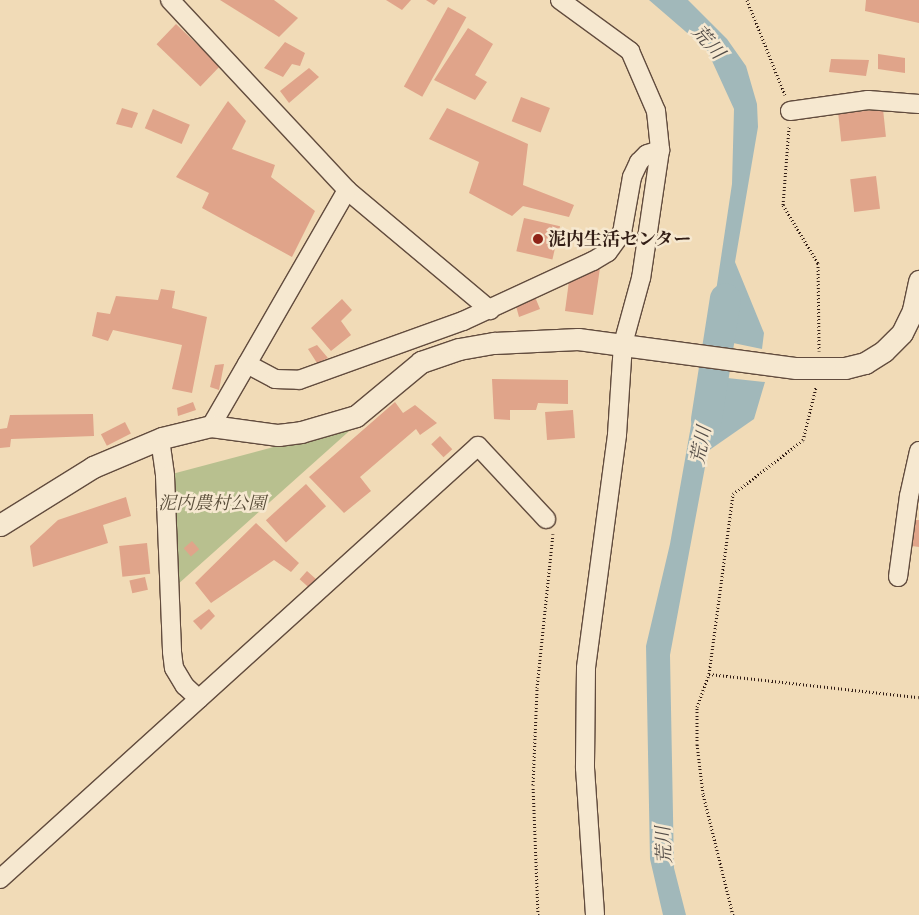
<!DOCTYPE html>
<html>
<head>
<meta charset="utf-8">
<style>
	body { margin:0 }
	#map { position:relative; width:919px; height:915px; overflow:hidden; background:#f1dbb7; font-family:"Gentium Book Plus","Noto Serif JP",serif }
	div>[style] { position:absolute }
	.green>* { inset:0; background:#b8c08f }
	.water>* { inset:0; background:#a1b8ba }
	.river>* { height:31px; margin:-15.5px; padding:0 15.5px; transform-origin:15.5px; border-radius:15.5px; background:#a1b8ba }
	.building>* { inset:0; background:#e0a48a; transform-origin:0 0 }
	.path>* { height:3px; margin-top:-1.5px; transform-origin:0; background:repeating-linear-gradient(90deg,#321d15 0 1px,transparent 0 3.5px) }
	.roads { filter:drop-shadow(1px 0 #624c3e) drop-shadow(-1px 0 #624c3e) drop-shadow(0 1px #624c3e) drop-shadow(0 -1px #624c3e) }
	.minor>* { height:18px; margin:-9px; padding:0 9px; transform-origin:9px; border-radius:9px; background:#f6e8d0 }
	.tertiary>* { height:21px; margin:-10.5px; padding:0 10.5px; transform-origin:10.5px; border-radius:10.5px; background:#f6e8d0 }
	.dots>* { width:14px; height:14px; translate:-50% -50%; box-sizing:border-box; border:2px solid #f6e8d0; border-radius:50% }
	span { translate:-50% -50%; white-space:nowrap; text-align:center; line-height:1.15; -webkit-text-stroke:5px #f6e8d0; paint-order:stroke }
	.poi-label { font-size:18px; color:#321d15; font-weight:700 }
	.left { translate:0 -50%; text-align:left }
	.park-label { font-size:18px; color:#5a4e3a; font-style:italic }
	.water-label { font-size:19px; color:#534c47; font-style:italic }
</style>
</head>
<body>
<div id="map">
	<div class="green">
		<div style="clip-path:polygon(356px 425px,177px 585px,172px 474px)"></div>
	</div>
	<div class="water">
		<div style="clip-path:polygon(649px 0,688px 0,727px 39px,746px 66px,757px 104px,758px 127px,735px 262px,764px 333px,762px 349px,709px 338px,732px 184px,734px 109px,707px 50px)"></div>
		<div style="clip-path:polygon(700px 375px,765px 382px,754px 419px,708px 451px,670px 655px,674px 868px,686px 915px,663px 915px,650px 859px,646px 646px,670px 544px)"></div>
	</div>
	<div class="river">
		<div style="left:706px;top:419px;width:122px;rotate:-81.1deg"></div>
	</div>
	<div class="building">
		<div style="clip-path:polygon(220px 0,274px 0,298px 18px,279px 37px)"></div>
		<div style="clip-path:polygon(386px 0,411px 0,402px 10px)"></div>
		<div style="clip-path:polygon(426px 0,438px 0,434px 5px)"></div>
		<div style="clip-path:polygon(866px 0,919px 0,919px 23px,865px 11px)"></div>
		<div style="left:448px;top:7px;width:21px;height:91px;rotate:29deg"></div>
		<div style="left:176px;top:24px;width:61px;height:28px;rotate:44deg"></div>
		<div style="clip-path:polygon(468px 28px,493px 44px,475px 75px,487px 82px,475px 100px,434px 80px)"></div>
		<div style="clip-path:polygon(285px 42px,305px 53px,300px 66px,292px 64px,283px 77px,264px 68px)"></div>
		<div style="clip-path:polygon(878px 54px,905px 58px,905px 73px,878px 69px)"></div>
		<div style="clip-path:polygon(831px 59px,869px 60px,866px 76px,829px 72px)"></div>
		<div style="clip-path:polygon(309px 68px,319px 77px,289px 103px,280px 91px)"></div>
		<div style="left:521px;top:97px;width:31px;height:26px;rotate:21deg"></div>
		<div style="clip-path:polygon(228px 101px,246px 121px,232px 149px,275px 165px,271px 177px,315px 211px,292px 257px,202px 208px,209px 193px,176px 177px)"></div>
		<div style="clip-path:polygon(122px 108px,138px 113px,132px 128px,116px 124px)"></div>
		<div style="clip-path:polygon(447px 108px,528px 144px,523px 185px,574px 205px,569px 217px,523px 206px,512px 216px,469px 193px,479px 162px,429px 139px)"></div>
		<div style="left:153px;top:109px;width:40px;height:21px;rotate:23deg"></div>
		<div style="left:883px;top:109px;width:28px;height:45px;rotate:84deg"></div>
		<div style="left:876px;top:176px;width:33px;height:26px;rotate:83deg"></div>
		<div style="left:524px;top:218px;width:37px;height:34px;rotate:13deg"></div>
		<div style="clip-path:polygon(600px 268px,593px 315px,565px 311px,569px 281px)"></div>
		<div style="clip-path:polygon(161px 289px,175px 291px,172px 308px,207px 317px,192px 393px,172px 389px,182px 345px,113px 330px,108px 341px,92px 336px,97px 312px,110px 314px,116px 296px,158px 300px)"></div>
		<div style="clip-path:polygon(535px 297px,540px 309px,519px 317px,516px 306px)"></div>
		<div style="clip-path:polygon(342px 299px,352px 310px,341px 321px,351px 335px,331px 351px,311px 328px)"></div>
		<div style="clip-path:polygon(317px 345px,328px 358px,317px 363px,308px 349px)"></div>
		<div style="clip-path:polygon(224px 364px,219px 390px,210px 387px,215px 365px)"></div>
		<div style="clip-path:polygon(492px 379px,568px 380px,568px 404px,538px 403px,536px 410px,510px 410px,510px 420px,494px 419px)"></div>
		<div style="clip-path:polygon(193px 402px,196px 410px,178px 416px,177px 408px)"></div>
		<div style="clip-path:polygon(395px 402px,403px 413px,415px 405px,437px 423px,420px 435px,416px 429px,360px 477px,371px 491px,344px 513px,309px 477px)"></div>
		<div style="left:573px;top:410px;width:28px;height:28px;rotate:86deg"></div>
		<div style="clip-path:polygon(93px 414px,94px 436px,11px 439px,10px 447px,0 448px,0 429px,7px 428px,10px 415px)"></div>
		<div style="left:125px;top:422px;width:13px;height:27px;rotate:63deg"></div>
		<div style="left:440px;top:436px;width:18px;height:12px;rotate:47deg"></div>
		<div style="left:306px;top:484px;width:30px;height:54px;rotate:48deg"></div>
		<div style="clip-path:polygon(126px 497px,131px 516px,103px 525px,108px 543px,33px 567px,30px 546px,58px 520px)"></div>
		<div style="clip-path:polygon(916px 520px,919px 520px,919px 547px,912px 546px)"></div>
		<div style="clip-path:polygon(256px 523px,299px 563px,291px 572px,274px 560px,211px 603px,195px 583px)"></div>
		<div style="left:192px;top:541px;width:11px;height:11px;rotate:49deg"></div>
		<div style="left:147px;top:543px;width:31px;height:28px;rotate:84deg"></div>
		<div style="left:307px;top:571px;width:12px;height:11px;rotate:42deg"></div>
		<div style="left:145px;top:577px;width:13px;height:16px;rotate:77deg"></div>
		<div style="clip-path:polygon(209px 609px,215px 616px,201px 630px,193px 621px)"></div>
	</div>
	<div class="path">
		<div style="left:747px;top:0;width:102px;rotate:68.2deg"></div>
		<div style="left:789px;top:127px;width:78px;rotate:94.4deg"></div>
		<div style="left:783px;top:205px;width:68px;rotate:58.9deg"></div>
		<div style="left:818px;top:263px;width:88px;rotate:89.3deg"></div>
		<div style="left:709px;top:674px;width:211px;rotate:6.3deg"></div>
		<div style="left:538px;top:915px;width:130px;rotate:-92.2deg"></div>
		<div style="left:533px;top:785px;width:97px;rotate:-87.6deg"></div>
		<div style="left:537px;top:688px;width:155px;rotate:-84.1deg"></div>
		<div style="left:733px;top:915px;width:125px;rotate:-103.9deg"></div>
		<div style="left:703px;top:794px;width:50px;rotate:-96.8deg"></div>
		<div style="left:697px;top:744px;width:37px;rotate:-90deg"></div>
		<div style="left:697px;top:707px;width:35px;rotate:-70deg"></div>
		<div style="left:709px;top:674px;width:182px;rotate:-82.4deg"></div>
		<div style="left:733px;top:494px;width:88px;rotate:-37.6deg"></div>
		<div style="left:803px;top:440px;width:55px;rotate:-76.2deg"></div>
	</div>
	<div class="roads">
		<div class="minor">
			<div style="left:170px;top:0;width:260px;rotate:47deg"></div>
			<div style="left:347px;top:190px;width:187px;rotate:40deg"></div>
			<div style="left:560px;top:0;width:87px;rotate:36.1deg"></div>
			<div style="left:630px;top:51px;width:65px;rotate:66.6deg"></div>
			<div style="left:656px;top:111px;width:39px;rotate:84deg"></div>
			<div style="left:660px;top:150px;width:129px;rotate:98.4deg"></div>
			<div style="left:641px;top:278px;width:68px;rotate:105.3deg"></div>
			<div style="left:623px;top:344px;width:91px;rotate:93.8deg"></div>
			<div style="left:617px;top:435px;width:235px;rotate:97.6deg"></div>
			<div style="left:586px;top:668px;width:100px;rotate:90.6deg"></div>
			<div style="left:585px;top:768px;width:147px;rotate:86.1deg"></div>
			<div style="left:790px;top:111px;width:79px;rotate:-8deg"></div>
			<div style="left:868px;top:100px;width:51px;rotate:4.5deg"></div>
			<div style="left:247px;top:364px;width:201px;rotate:-60.1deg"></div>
			<div style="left:211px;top:426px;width:72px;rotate:-59.9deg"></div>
			<div style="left:247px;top:364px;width:32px;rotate:28deg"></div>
			<div style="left:275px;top:379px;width:24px;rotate:2deg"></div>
			<div style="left:299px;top:380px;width:174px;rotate:-19.8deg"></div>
			<div style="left:463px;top:321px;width:143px;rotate:-24.8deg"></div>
			<div style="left:593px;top:261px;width:17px;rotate:-31deg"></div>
			<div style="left:608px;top:252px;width:24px;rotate:-54deg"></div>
			<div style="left:622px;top:233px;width:57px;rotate:-79.9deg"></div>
			<div style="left:632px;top:177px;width:17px;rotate:-65deg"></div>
			<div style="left:639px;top:162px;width:11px;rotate:-45deg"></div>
			<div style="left:647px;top:154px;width:14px;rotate:-17deg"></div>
			<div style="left:160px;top:439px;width:37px;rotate:82deg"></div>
			<div style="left:165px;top:476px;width:176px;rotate:87.7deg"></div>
			<div style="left:172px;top:652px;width:16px;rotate:83deg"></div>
			<div style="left:174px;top:668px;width:21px;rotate:59deg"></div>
			<div style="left:185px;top:686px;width:19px;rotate:43deg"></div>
			<div style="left:898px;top:577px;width:82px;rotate:-82.3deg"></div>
			<div style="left:909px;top:496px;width:46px;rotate:-77.5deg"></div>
			<div style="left:0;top:879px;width:645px;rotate:-42.17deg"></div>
			<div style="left:478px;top:446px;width:100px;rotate:47deg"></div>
		</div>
		<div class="tertiary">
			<div style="left:0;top:525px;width:110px;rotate:-31.9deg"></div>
			<div style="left:93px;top:467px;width:75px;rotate:-22.8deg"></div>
			<div style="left:162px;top:438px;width:50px;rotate:-13.8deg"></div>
			<div style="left:211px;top:426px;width:68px;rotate:7.7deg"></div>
			<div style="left:278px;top:435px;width:23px;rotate:-7deg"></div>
			<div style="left:301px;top:432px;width:57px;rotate:-16.2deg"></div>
			<div style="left:356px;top:416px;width:85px;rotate:-39.7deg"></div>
			<div style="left:421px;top:362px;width:40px;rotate:-18.9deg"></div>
			<div style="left:459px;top:349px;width:36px;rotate:-10deg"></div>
			<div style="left:494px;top:343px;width:84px;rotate:-2.7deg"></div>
			<div style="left:578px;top:339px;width:220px;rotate:7.6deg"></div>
			<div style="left:796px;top:368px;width:49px"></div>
			<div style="left:845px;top:368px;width:21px;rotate:-14deg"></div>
			<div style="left:865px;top:363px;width:22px;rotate:-32deg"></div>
			<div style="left:884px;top:351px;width:25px;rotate:-45deg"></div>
			<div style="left:902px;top:333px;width:25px;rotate:-64deg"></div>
			<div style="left:913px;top:310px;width:30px;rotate:-78deg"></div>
		</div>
	</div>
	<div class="dots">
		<div style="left:538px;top:239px;background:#8f2418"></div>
	</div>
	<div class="poi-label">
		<span class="left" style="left:548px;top:239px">泥内生活センター</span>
	</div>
	<div class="park-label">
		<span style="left:212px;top:503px">泥内農村公園</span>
	</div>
	<div class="water-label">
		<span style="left:708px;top:42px;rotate:49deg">荒川</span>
		<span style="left:701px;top:445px;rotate:-79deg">荒川</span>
		<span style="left:664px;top:845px;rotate:-93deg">荒川</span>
	</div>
</div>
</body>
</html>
